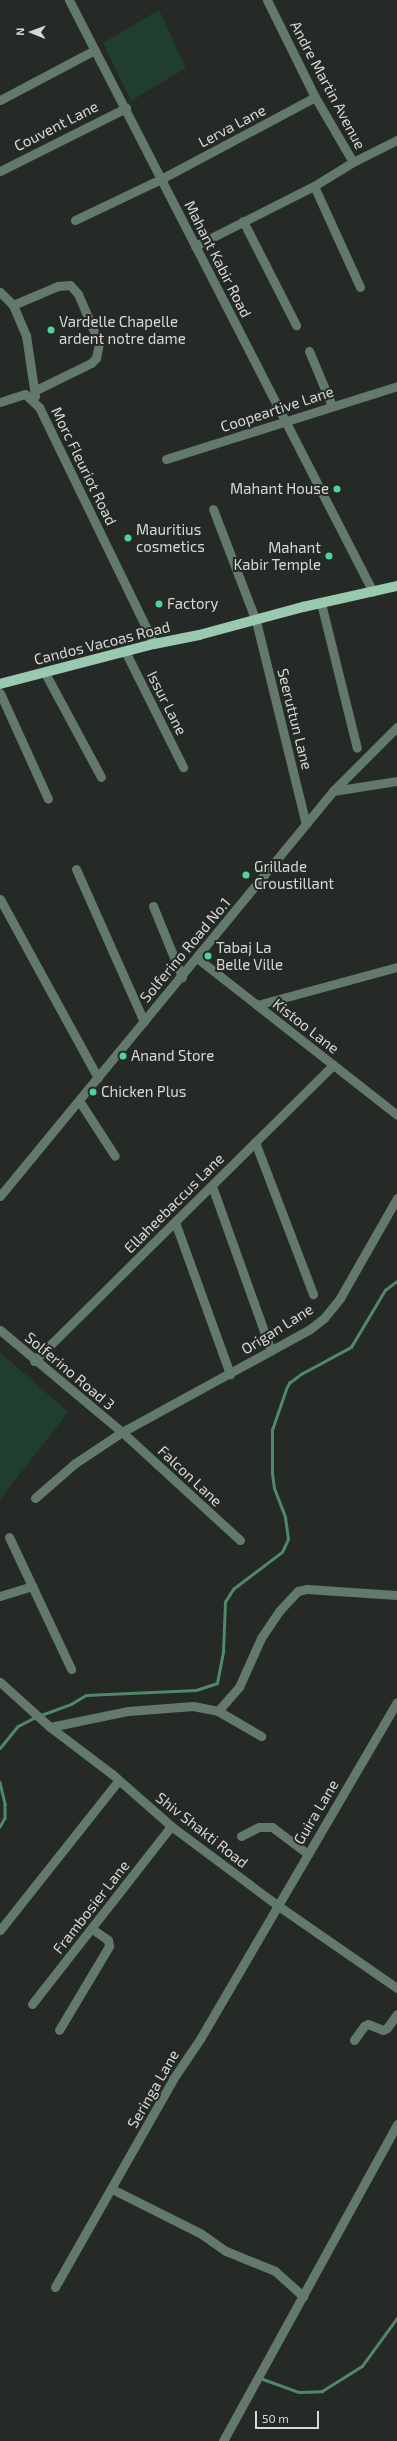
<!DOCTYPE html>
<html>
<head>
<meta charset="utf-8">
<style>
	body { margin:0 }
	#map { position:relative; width:397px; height:2441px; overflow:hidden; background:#252a27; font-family:"Exo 2",sans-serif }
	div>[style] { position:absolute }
	.green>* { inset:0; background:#203e2e }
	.stream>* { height:2.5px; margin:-1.25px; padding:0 1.25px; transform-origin:1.25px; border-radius:1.25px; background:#50886a }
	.minor>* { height:9px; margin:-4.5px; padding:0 4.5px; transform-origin:4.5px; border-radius:4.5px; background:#62796c }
	.major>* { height:10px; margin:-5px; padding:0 5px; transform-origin:5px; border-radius:5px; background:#99c9ae }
	.dots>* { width:11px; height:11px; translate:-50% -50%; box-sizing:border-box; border:2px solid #252a27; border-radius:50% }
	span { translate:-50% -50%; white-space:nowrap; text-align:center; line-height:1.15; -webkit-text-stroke:4px #252a27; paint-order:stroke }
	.street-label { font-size:15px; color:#d6d9d7 }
	.poi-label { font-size:15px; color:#d6d9d7 }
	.left { translate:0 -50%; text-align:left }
	.right { translate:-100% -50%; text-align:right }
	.north { position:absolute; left:12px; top:12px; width:40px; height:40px; -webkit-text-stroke:3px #252a27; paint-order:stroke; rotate:271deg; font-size:11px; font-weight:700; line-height:16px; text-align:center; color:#d6d9d7 }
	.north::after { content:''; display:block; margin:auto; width:14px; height:18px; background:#d6d9d7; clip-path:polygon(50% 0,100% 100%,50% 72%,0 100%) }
	.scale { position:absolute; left:255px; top:2411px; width:64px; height:18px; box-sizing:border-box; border:2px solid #d6d9d7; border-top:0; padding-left:5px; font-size:12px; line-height:14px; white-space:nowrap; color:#d6d9d7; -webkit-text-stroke:3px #252a27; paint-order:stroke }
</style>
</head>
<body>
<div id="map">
	<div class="green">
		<div style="clip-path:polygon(159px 10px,186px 68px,131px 101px,103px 43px)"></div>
		<div style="clip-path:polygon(0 1352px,68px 1412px,0 1500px)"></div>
	</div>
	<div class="stream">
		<div style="left:41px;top:1715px;width:32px;rotate:-20deg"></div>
		<div style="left:71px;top:1704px;width:17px;rotate:-31deg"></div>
		<div style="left:86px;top:1695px;width:110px;rotate:-2.6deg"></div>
		<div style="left:196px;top:1690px;width:22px;rotate:-18deg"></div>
		<div style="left:217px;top:1683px;width:32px;rotate:-79deg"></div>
		<div style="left:223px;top:1652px;width:50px;rotate:-87.7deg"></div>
		<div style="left:225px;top:1602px;width:15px;rotate:-58deg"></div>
		<div style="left:233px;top:1589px;width:61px;rotate:-37.1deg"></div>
		<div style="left:282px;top:1552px;width:14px;rotate:-65deg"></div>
		<div style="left:288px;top:1539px;width:22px;rotate:-98deg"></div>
		<div style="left:285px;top:1517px;width:31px;rotate:-111deg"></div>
		<div style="left:274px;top:1488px;width:15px;rotate:-98deg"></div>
		<div style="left:272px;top:1473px;width:43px;rotate:-90deg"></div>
		<div style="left:272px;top:1430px;width:43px;rotate:-71.1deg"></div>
		<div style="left:286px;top:1389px;width:7px;rotate:-63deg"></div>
		<div style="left:289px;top:1383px;width:15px;rotate:-37deg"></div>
		<div style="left:301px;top:1374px;width:57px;rotate:-28.4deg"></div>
		<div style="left:351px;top:1347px;width:66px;rotate:-59.2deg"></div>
		<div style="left:385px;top:1290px;width:15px;rotate:-37deg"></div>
		<div style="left:0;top:1748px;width:28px;rotate:-51deg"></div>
		<div style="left:18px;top:1726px;width:20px;rotate:-27deg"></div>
		<div style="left:0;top:1782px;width:23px;rotate:77deg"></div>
		<div style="left:5px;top:1804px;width:14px;rotate:90deg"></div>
		<div style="left:5px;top:1818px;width:10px;rotate:119deg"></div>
		<div style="left:263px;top:2379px;width:38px;rotate:20deg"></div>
		<div style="left:299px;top:2392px;width:23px;rotate:-2deg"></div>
		<div style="left:322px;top:2391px;width:47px;rotate:-32deg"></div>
		<div style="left:362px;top:2366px;width:59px;rotate:-53.9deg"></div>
	</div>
	<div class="minor">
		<div style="left:69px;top:0;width:665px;rotate:62.82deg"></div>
		<div style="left:267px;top:0;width:108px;rotate:63.7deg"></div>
		<div style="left:315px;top:97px;width:75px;rotate:59.7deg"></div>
		<div style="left:0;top:100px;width:107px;rotate:-27.8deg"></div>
		<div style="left:0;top:171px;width:141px;rotate:-26.6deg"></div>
		<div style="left:314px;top:186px;width:111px;rotate:65.5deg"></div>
		<div style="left:75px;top:220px;width:95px;rotate:-25.5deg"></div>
		<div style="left:161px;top:179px;width:174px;rotate:-28deg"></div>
		<div style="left:243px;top:221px;width:117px;rotate:63deg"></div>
		<div style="left:195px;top:246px;width:133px;rotate:-26.8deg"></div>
		<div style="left:314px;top:186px;width:46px;rotate:-31.6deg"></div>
		<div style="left:353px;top:162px;width:49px;rotate:-26.6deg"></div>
		<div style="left:0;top:292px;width:18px;rotate:45deg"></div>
		<div style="left:13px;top:305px;width:33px;rotate:67deg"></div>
		<div style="left:26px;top:335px;width:62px;rotate:81.6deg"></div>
		<div style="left:13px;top:305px;width:49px;rotate:-22.9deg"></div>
		<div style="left:58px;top:286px;width:12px;rotate:-5deg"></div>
		<div style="left:70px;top:285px;width:12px;rotate:48deg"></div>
		<div style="left:78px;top:294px;width:53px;rotate:66.8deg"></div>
		<div style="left:99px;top:343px;width:15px;rotate:101deg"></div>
		<div style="left:96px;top:358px;width:7px;rotate:135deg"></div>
		<div style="left:91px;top:363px;width:61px;rotate:153.9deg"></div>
		<div style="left:309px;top:351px;width:60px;rotate:67.3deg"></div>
		<div style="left:0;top:402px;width:26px;rotate:-18deg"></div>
		<div style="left:25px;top:394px;width:19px;rotate:43deg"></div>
		<div style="left:39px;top:407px;width:263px;rotate:64.1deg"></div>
		<div style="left:166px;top:459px;width:242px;rotate:-17.5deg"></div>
		<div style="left:213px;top:509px;width:120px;rotate:69deg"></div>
		<div style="left:256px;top:621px;width:209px;rotate:76.2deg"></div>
		<div style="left:321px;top:603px;width:149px;rotate:76.1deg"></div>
		<div style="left:125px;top:651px;width:130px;rotate:63.4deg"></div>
		<div style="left:45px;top:673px;width:118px;rotate:61.7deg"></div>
		<div style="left:0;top:693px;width:116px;rotate:65.6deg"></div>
		<div style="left:333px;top:791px;width:65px;rotate:-8.9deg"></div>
		<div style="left:76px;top:869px;width:167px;rotate:66deg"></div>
		<div style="left:0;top:899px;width:204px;rotate:61.3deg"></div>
		<div style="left:153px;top:906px;width:77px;rotate:67.8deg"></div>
		<div style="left:197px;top:958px;width:254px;rotate:38.1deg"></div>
		<div style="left:257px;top:1005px;width:145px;rotate:-15.2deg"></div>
		<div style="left:80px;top:1102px;width:64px;rotate:57.1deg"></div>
		<div style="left:255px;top:1142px;width:163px;rotate:69.1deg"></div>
		<div style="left:212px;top:1186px;width:175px;rotate:70.3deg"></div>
		<div style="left:0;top:1196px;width:524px;rotate:-50.57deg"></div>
		<div style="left:333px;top:791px;width:91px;rotate:-45deg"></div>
		<div style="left:175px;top:1222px;width:162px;rotate:70.1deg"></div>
		<div style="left:0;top:1330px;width:159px;rotate:39.9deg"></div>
		<div style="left:122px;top:1432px;width:160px;rotate:42.5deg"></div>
		<div style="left:34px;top:1361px;width:421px;rotate:-44.7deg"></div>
		<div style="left:35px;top:1498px;width:52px;rotate:-41.1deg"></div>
		<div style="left:74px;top:1464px;width:58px;rotate:-33.7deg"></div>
		<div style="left:122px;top:1432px;width:214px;rotate:-28.7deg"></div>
		<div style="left:310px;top:1329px;width:18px;rotate:-38deg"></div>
		<div style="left:324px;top:1318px;width:26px;rotate:-51deg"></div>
		<div style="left:340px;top:1298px;width:115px;rotate:-60.3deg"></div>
		<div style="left:9px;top:1537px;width:146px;rotate:64.8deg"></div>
		<div style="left:0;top:1596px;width:34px;rotate:-17deg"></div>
		<div style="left:0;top:1682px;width:67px;rotate:42deg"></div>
		<div style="left:50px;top:1727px;width:78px;rotate:37.2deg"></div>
		<div style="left:112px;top:1774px;width:79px;rotate:41.4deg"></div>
		<div style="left:171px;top:1826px;width:132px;rotate:36.7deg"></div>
		<div style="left:277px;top:1905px;width:146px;rotate:34.7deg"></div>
		<div style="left:218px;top:1711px;width:32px;rotate:-49deg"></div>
		<div style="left:239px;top:1687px;width:54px;rotate:-65.8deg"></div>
		<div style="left:261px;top:1638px;width:34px;rotate:-56deg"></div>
		<div style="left:280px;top:1610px;width:26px;rotate:-47deg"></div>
		<div style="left:298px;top:1591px;width:9px;rotate:-13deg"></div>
		<div style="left:307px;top:1589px;width:90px;rotate:3.8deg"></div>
		<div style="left:50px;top:1727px;width:80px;rotate:-11.6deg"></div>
		<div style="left:128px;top:1711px;width:65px;rotate:-4.4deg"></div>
		<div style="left:193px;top:1706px;width:25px;rotate:11deg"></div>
		<div style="left:218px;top:1711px;width:50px;rotate:30.2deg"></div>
		<div style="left:241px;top:1836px;width:20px;rotate:-27deg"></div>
		<div style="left:259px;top:1827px;width:13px"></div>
		<div style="left:272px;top:1827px;width:45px;rotate:36.9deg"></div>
		<div style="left:0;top:1930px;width:191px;rotate:-51.6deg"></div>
		<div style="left:32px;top:2004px;width:226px;rotate:-52deg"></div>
		<div style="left:59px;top:2030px;width:98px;rotate:-59.2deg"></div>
		<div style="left:109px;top:1946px;width:6px;rotate:-99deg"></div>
		<div style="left:108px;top:1940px;width:19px;rotate:-145deg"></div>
		<div style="left:354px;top:2040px;width:17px;rotate:-54deg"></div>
		<div style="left:364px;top:2026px;width:4px;rotate:-27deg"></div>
		<div style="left:368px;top:2024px;width:16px;rotate:22deg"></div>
		<div style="left:383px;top:2030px;width:4px;rotate:-27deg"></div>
		<div style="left:387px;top:2028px;width:17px;rotate:-54deg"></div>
		<div style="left:112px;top:2189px;width:98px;rotate:26.6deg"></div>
		<div style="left:200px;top:2233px;width:32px;rotate:35deg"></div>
		<div style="left:226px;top:2251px;width:53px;rotate:22.2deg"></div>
		<div style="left:275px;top:2271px;width:38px;rotate:42deg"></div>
		<div style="left:55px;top:2287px;width:239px;rotate:-60.4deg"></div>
		<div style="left:173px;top:2079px;width:48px;rotate:-56deg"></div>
		<div style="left:200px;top:2039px;width:390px;rotate:-59.7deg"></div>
		<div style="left:223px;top:2441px;width:362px;rotate:-61.2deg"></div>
	</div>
	<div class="major">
		<div style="left:0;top:684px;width:159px;rotate:-14.6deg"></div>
		<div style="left:154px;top:644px;width:46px;rotate:-11.3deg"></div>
		<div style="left:199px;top:635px;width:108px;rotate:-15.1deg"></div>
		<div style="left:303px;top:607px;width:96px;rotate:-12.6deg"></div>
	</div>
	<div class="dots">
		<div style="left:51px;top:330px;background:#52d397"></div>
		<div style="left:337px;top:489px;background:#52d397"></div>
		<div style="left:128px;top:538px;background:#52d397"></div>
		<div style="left:329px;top:556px;background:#52d397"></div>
		<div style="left:159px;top:604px;background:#52d397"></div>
		<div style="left:246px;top:875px;background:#52d397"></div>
		<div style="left:208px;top:956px;background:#52d397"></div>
		<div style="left:123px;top:1056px;background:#52d397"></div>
		<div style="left:93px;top:1092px;background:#52d397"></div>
	</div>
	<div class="street-label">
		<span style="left:328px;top:85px;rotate:62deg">Andre Martin Avenue</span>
		<span style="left:56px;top:126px;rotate:-27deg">Couvent Lane</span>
		<span style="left:232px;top:126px;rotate:-28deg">Lerva Lane</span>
		<span style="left:218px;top:259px;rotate:63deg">Mahant Kabir Road</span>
		<span style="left:277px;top:409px;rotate:-18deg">Coopeartive Lane</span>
		<span style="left:84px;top:466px;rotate:64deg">Morc Fleuriot Road</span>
		<span style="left:102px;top:643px;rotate:-14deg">Candos Vacoas Road</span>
		<span style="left:167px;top:703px;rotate:63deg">Issur Lane</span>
		<span style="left:295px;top:719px;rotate:76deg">Seeruttun Lane</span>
		<span style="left:185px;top:950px;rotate:-50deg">Solferino Road No.1</span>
		<span style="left:306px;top:1026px;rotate:38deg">Kistoo Lane</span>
		<span style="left:174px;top:1203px;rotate:-45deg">Ellaheebaccus Lane</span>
		<span style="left:277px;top:1329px;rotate:-32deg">Origan Lane</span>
		<span style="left:70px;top:1371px;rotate:40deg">Solferino Road 3</span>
		<span style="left:190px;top:1476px;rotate:43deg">Falcon Lane</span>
		<span style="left:316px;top:1812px;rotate:-59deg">Guira Lane</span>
		<span style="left:202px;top:1830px;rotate:38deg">Shiv Shakti Road</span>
		<span style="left:91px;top:1907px;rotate:-52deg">Frambosier Lane</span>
		<span style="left:153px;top:2089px;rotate:-60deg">Seringa Lane</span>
	</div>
	<div class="poi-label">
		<span class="left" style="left:59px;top:330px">Vardelle Chapelle<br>ardent notre dame</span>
		<span class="right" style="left:329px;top:489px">Mahant House</span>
		<span class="left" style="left:136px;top:538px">Mauritius<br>cosmetics</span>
		<span class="right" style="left:321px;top:556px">Mahant<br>Kabir Temple</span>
		<span class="left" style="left:167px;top:604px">Factory</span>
		<span class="left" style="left:254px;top:875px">Grillade<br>Croustillant</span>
		<span class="left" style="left:216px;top:956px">Tabaj La<br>Belle Ville</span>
		<span class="left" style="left:131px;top:1056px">Anand Store</span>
		<span class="left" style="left:101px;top:1092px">Chicken Plus</span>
	</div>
	<div class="north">N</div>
	<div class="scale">50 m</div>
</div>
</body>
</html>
